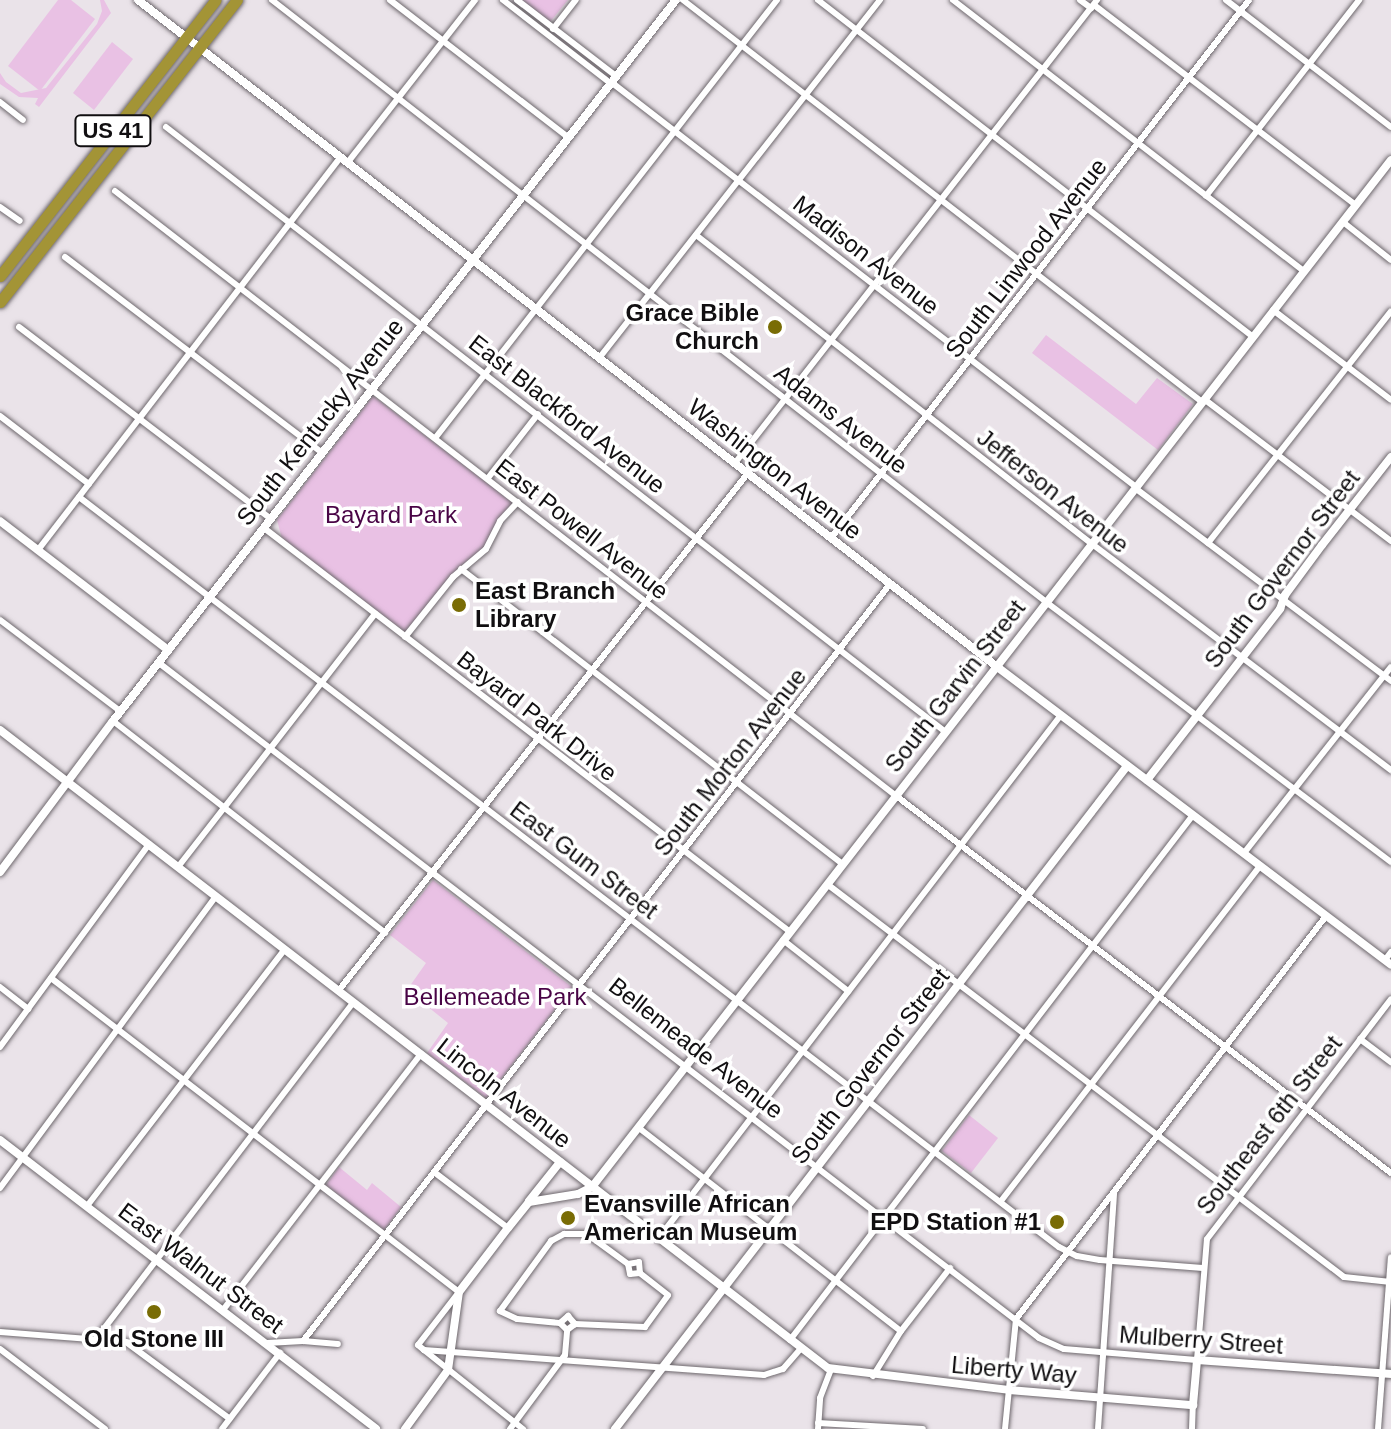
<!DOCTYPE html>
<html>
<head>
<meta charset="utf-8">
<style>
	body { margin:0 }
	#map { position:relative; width:1391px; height:1429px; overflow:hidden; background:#eae3e9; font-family:Arial,sans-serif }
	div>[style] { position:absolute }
	.green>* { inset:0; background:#e9c1e4 }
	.roads { filter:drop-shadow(0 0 2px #6e686d) drop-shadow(0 0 2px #6e686d) }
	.street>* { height:6px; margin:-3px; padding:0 3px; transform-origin:3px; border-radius:3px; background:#fff }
	.secondary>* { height:8px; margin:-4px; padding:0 4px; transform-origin:4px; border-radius:4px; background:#fff }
	.highway>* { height:11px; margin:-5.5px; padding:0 5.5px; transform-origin:5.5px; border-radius:5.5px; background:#a39436 }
	.dots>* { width:22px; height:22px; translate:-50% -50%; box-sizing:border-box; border:4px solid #fff; border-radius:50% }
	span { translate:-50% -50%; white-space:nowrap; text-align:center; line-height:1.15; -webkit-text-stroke:7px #fff; paint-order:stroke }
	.shield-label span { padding:2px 6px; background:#fff; border:2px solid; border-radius:6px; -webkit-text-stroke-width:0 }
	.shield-label { font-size:22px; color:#110f11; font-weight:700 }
	.street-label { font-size:24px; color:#110f11 }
	.poi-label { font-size:24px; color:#110f11; font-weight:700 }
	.right { translate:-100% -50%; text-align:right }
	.left { translate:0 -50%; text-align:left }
	.park-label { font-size:24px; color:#490446 }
</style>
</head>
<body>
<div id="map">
	<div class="green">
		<i style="clip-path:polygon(58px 0,71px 0,95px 19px,40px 91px,8px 66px)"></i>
		<i style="clip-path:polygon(100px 0,104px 0,111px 13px,39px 107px,35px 104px,38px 98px,19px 97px,0 84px,0 73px,6px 82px,21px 93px,46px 88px,97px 24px,102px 11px)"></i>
		<i style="clip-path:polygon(522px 0,568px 0,550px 22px)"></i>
		<i style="clip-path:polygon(112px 42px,133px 59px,94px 110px,73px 93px)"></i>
		<i style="clip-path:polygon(1046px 335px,1136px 404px,1157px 378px,1193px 404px,1158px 450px,1032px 353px)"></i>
		<i style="clip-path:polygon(373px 396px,513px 503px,483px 549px,458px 568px,405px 632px,282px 539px,277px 520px)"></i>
		<i style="clip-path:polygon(433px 880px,572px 987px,486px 1098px,427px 1053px,448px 1023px,407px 990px,426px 963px,390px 935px)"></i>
		<i style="clip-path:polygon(969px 1115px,998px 1138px,971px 1173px,942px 1151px)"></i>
		<i style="clip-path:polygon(339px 1167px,367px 1190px,372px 1183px,401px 1207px,384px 1230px,326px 1185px)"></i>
	</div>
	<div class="roads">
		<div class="street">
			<i style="left:272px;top:0;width:981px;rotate:37.87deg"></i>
			<i style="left:1046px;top:602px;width:432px;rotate:37deg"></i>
			<i style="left:390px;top:0;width:225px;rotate:37.6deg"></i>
			<i style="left:503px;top:0;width:135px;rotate:37.8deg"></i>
			<i style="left:517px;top:0;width:125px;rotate:37.5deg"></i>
			<i style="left:683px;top:0;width:656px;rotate:37.76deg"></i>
			<i style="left:818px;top:0;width:549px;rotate:37.75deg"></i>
			<i style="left:953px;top:0;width:443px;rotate:37.7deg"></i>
			<i style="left:1080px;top:0;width:14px;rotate:36deg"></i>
			<i style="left:1226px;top:0;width:208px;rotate:37.6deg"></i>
			<i style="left:1094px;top:5px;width:330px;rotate:37.4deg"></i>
			<i style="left:553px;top:29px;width:37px;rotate:-52deg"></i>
			<i style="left:611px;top:82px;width:663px;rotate:37.65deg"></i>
			<i style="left:0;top:102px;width:29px;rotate:38deg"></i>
			<i style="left:166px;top:127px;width:985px;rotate:37.82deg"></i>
			<i style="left:348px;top:162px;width:206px;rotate:-51.9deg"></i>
			<i style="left:115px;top:191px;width:987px;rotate:37.75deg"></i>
			<i style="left:895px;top:795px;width:624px;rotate:37.31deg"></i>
			<i style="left:1206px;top:196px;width:249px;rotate:-52deg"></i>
			<i style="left:0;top:207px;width:24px;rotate:35deg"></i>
			<i style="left:1343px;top:222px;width:61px;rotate:38.4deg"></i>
			<i style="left:696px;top:235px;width:502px;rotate:37.97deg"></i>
			<i style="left:1092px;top:544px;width:375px;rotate:37.1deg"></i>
			<i style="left:65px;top:257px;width:323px;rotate:37.3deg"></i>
			<i style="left:1273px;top:310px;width:148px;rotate:37.3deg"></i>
			<i style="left:19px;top:327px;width:317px;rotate:37.3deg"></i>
			<i style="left:600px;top:357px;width:454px;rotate:-51.9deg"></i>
			<i style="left:1204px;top:399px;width:235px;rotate:37.2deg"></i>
			<i style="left:0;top:416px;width:112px;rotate:37.4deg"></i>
			<i style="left:436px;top:437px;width:554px;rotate:-52.03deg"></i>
			<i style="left:735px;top:463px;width:588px;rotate:-51.98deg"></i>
			<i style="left:488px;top:478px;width:81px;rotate:-52deg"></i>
			<i style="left:1135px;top:488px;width:321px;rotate:37deg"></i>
			<i style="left:79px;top:497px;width:1234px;rotate:37.43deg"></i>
			<i style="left:1059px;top:1247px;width:20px;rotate:27deg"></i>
			<i style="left:1077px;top:1256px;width:23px;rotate:10deg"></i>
			<i style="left:1100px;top:1260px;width:103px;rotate:4.4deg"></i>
			<i style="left:264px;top:528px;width:662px;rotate:37.51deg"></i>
			<i style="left:831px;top:538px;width:681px;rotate:-52.15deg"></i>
			<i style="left:1208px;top:543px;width:295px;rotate:-51.7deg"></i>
			<i style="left:38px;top:550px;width:496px;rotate:-52.4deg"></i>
			<i style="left:461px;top:569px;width:482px;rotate:37.7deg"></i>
			<i style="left:0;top:620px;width:152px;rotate:37.2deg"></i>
			<i style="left:405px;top:637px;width:77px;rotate:-51.3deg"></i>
			<i style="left:453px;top:577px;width:43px;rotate:-40.3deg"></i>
			<i style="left:486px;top:549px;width:31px;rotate:-63deg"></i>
			<i style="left:500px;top:521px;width:26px;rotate:-47deg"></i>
			<i style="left:159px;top:663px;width:1109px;rotate:37.49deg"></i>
			<i style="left:1039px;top:1338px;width:27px;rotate:24deg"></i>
			<i style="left:1064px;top:1349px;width:133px;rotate:4.7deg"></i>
			<i style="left:1197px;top:1360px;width:121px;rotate:-85.3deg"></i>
			<i style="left:1207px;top:1239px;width:302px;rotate:-52.5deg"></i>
			<i style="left:113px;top:721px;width:345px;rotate:37.9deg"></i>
			<i style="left:1244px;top:853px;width:237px;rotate:-51.7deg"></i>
			<i style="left:178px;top:867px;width:321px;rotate:-52.1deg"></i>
			<i style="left:827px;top:884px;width:649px;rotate:37.24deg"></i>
			<i style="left:1344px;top:1277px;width:47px;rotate:6.1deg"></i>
			<i style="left:783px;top:940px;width:83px;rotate:38.1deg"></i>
			<i style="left:1385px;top:960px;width:10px;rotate:-53deg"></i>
			<i style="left:51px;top:978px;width:515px;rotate:37.58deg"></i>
			<i style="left:459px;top:1292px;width:67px;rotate:127.7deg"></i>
			<i style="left:418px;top:1345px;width:8px;rotate:40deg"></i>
			<i style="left:0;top:987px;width:36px;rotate:38deg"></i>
			<i style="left:339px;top:990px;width:659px;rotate:-51.65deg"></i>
			<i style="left:1360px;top:1039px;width:39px;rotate:37deg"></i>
			<i style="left:0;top:1047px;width:252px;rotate:-53.7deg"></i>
			<i style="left:639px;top:1128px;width:331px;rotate:37.8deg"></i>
			<i style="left:434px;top:1172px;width:93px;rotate:37.1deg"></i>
			<i style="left:0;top:1188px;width:363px;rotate:-53.5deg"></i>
			<i style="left:1001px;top:1201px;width:423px;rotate:-52.3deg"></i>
			<i style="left:87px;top:1206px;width:324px;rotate:-52.4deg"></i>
			<i style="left:658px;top:1239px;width:661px;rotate:-52.44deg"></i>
			<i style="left:223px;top:1310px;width:324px;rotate:-52.3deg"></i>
			<i style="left:560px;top:1323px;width:43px;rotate:-174.7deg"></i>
			<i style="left:517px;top:1319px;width:19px;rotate:-155deg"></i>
			<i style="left:500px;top:1311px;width:87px;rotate:-53.9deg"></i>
			<i style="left:551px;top:1241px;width:15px;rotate:-28deg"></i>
			<i style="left:564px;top:1234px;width:23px"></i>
			<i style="left:587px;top:1234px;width:51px;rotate:36.2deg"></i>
			<i style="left:575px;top:1324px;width:10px;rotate:143deg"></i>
			<i style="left:567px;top:1330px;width:10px;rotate:-135deg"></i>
			<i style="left:560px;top:1323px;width:11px;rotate:-41deg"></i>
			<i style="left:568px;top:1316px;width:11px;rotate:49deg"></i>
			<i style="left:575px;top:1324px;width:70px;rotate:2.5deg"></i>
			<i style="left:645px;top:1327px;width:39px;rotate:-54deg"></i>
			<i style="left:668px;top:1295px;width:36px;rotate:-142deg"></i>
			<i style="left:640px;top:1273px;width:10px;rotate:174deg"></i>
			<i style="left:630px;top:1274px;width:10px;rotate:-101deg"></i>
			<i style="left:628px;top:1264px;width:11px;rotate:-10deg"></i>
			<i style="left:639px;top:1262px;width:11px;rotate:85deg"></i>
			<i style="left:0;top:1332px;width:126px;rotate:4.5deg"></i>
			<i style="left:126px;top:1342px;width:129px;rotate:36.5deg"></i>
			<i style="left:96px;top:1339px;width:424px;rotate:-52.6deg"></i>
			<i style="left:790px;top:1340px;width:662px;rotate:-52.49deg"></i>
			<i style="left:303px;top:1341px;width:958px;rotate:-52.21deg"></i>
			<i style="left:267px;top:1343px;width:36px;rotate:-3deg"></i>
			<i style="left:303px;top:1341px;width:35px;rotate:5deg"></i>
			<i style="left:0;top:1349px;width:132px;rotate:37.3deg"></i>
			<i style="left:424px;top:1350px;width:341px;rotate:4.2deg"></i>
			<i style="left:764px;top:1375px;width:20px;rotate:-18deg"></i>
			<i style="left:783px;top:1369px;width:28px;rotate:-49deg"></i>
			<i style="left:424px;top:1350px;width:127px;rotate:38.6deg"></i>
			<i style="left:873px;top:1376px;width:53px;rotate:-58.1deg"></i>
			<i style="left:901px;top:1331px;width:80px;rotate:-52.1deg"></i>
			<i style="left:818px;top:1423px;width:105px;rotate:3.3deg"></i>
			<i style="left:222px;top:1429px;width:96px;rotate:-52.7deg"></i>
			<i style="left:510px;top:1429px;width:92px;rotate:-53.4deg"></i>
			<i style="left:565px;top:1355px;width:25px;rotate:-85deg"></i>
			<i style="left:818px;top:1429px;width:31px;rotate:-86deg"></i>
			<i style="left:820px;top:1398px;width:30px;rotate:-69deg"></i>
			<i style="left:1005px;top:1429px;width:111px;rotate:-84.3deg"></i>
			<i style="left:1016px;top:1319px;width:508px;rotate:-52.43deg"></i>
			<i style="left:1098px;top:1429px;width:237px;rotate:-86.1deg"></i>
			<i style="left:1192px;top:1429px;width:24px;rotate:-88deg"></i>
			<i style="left:1378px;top:1429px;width:172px;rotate:-85.7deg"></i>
		</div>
		<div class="secondary">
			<i style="left:138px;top:0;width:1086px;rotate:37.82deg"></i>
			<i style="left:996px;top:666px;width:495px;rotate:37.1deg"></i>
			<i style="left:0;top:521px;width:212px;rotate:37.5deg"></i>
			<i style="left:0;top:730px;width:1045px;rotate:37.62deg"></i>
			<i style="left:828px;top:1368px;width:182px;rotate:6.9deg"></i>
			<i style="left:1009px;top:1390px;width:185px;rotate:4.7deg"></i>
			<i style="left:1193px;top:1405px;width:45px;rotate:-84.9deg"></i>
			<i style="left:1197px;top:1360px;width:195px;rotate:4.1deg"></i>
			<i style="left:1147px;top:780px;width:217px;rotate:-52.1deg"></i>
			<i style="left:1280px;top:609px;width:15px;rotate:-70deg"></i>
			<i style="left:1285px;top:595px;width:62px;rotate:-53.5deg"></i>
			<i style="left:1322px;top:545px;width:112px;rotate:-51.9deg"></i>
			<i style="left:0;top:872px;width:189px;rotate:-53.2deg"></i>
			<i style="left:113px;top:721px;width:915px;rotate:-52.02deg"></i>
			<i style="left:0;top:1140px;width:474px;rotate:37.5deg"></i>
			<i style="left:529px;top:1201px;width:50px;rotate:-51.5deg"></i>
			<i style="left:405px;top:1429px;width:73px;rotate:-53.9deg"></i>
			<i style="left:448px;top:1370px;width:79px;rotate:-82deg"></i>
			<i style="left:459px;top:1292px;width:81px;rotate:-52.6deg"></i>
			<i style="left:508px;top:1228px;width:33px;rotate:-51deg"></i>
			<i style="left:529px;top:1202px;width:50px;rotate:-9.3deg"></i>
			<i style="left:578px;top:1194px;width:16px;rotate:-27deg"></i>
			<i style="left:592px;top:1187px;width:1301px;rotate:-52.12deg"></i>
			<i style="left:615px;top:1429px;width:838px;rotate:-52.32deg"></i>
		</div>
		<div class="highway">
			<i style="left:0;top:276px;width:350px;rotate:-52deg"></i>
			<i style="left:0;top:302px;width:384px;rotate:-51.9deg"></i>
		</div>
	</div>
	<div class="dots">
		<i style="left:775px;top:327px;background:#796c05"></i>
		<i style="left:459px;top:605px;background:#796c05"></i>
		<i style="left:568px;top:1218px;background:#796c05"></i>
		<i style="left:1057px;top:1222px;background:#796c05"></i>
		<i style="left:154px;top:1312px;background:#796c05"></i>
	</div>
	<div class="shield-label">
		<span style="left:113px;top:131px">US 41</span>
	</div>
	<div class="street-label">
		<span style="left:866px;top:255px;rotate:38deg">Madison Avenue</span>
		<span style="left:1026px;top:258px;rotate:-52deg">South Linwood Avenue</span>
		<span style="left:567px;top:414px;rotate:38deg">East Blackford Avenue</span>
		<span style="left:841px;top:419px;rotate:38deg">Adams Avenue</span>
		<span style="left:320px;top:422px;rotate:-52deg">South Kentucky Avenue</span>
		<span style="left:775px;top:469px;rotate:38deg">Washington Avenue</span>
		<span style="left:1053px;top:491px;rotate:38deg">Jefferson Avenue</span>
		<span style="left:582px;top:529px;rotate:38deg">East Powell Avenue</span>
		<span style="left:1282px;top:569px;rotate:-53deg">South Governor Street</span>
		<span style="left:955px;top:686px;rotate:-52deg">South Garvin Street</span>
		<span style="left:537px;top:716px;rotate:38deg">Bayard Park Drive</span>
		<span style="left:730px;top:762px;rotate:-52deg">South Morton Avenue</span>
		<span style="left:584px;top:860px;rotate:37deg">East Gum Street</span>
		<span style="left:696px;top:1048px;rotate:38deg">Bellemeade Avenue</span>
		<span style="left:870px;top:1066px;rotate:-52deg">South Governor Street</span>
		<span style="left:504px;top:1093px;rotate:38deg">Lincoln Avenue</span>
		<span style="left:1269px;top:1125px;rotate:-52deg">Southeast 6th Street</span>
		<span style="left:201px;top:1268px;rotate:37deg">East Walnut Street</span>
		<span style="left:1201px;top:1340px;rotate:4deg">Mulberry Street</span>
		<span style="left:1014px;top:1370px;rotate:5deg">Liberty Way</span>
	</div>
	<div class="poi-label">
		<span class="right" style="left:759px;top:327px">Grace Bible<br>Church</span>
		<span class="left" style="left:475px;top:605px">East Branch<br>Library</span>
		<span class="left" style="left:584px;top:1218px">Evansville African<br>American Museum</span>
		<span class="right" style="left:1041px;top:1222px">EPD Station #1</span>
		<span style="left:154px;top:1339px">Old Stone III</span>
	</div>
	<div class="park-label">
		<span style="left:391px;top:515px">Bayard Park</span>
		<span style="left:495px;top:997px">Bellemeade Park</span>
	</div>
</div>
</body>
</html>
